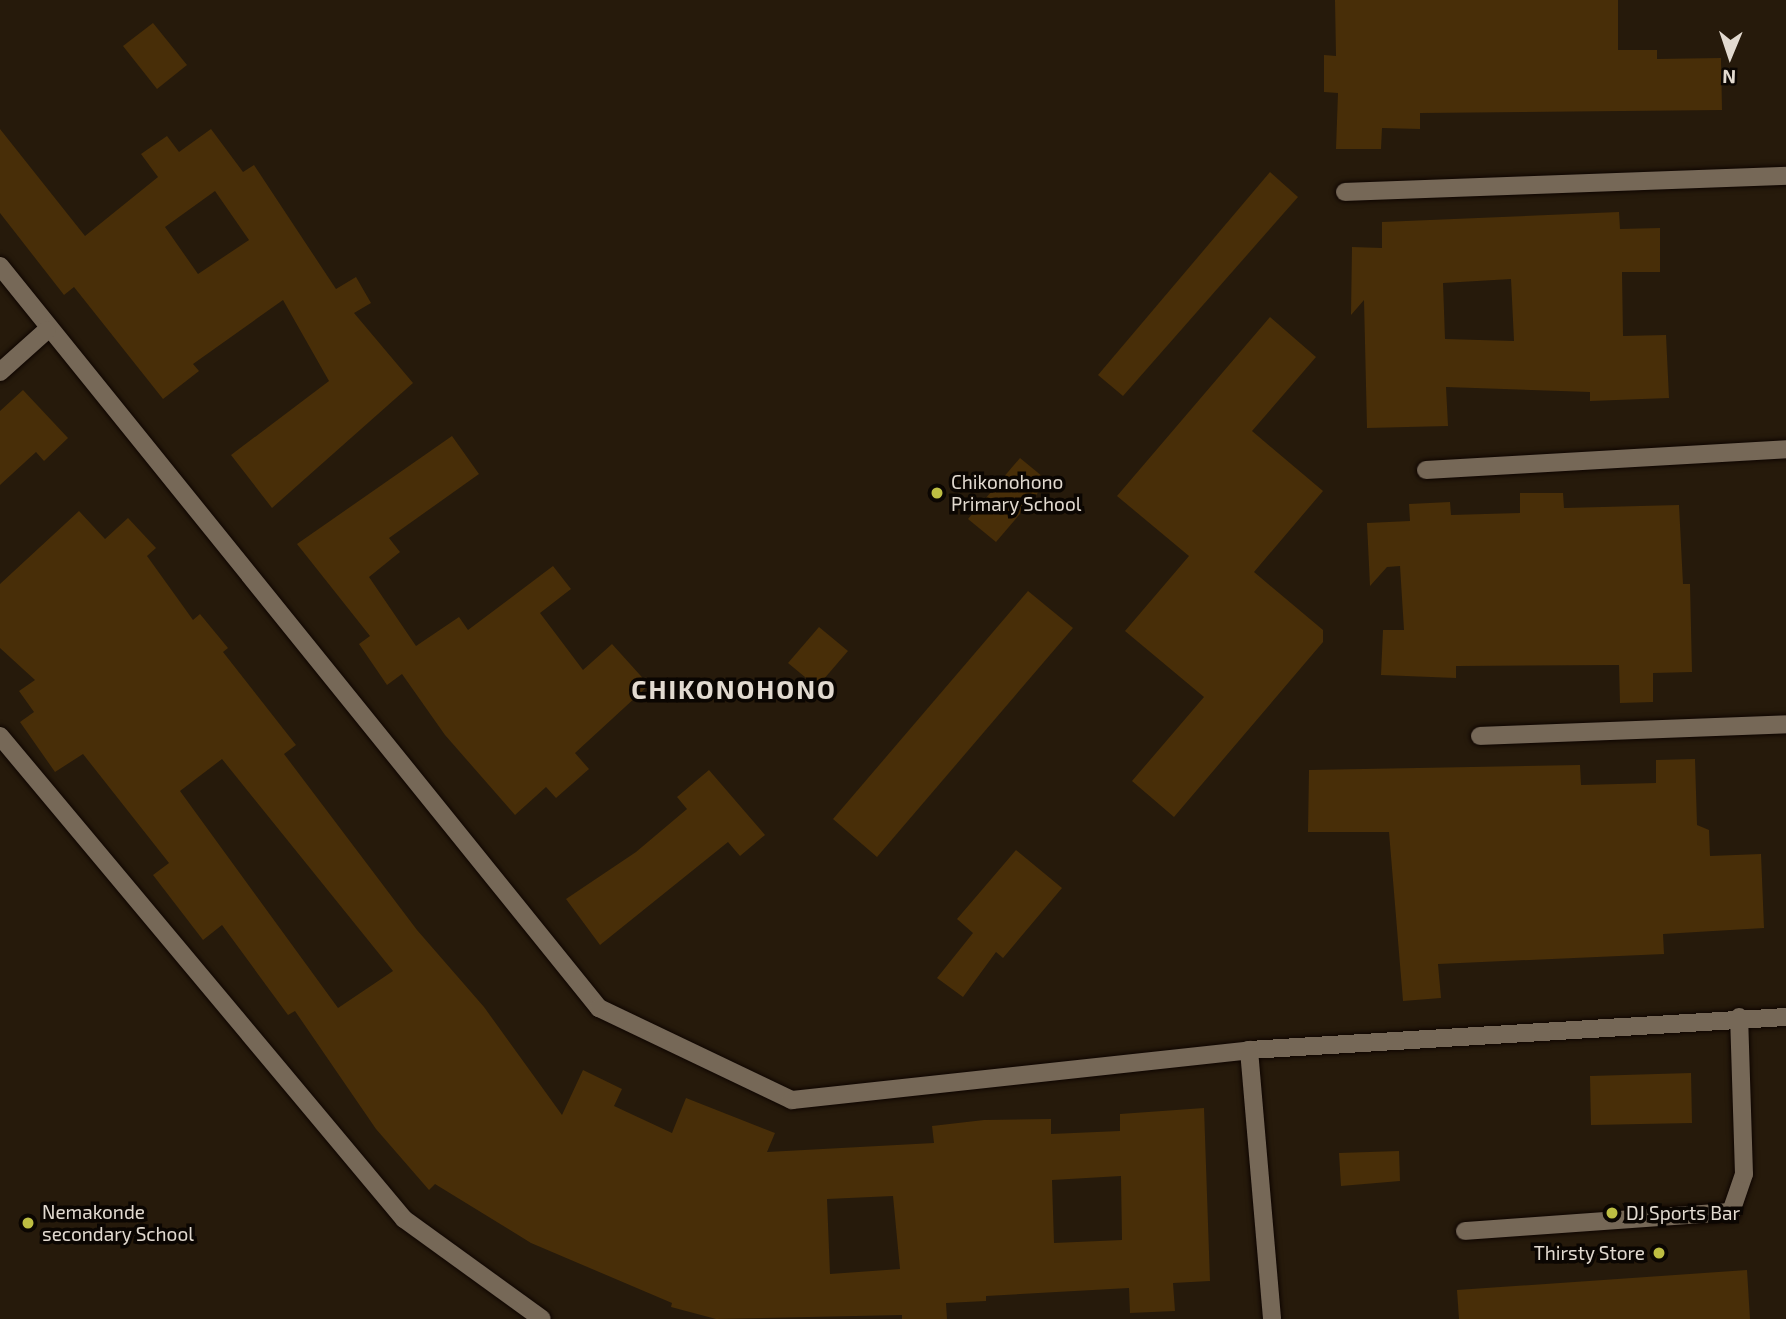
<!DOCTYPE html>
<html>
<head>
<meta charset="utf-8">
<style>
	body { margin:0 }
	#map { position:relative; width:1786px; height:1319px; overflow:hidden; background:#261a0b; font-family:"Exo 2",sans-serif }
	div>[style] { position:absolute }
	.building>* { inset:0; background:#482e08 }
	.roads { filter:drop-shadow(0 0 2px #0e0500) drop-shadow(0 0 2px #0e0500) }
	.lane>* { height:18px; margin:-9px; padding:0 9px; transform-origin:9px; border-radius:9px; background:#766857 }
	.street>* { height:18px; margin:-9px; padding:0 9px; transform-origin:9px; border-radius:9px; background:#766857 }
	.dots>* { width:19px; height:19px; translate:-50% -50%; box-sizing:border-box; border:4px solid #0b0602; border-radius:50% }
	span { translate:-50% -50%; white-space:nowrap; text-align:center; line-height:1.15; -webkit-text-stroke:7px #0b0602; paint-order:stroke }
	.poi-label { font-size:19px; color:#e2dad0 }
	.left { translate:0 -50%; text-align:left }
	.right { translate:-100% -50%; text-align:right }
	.district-label { font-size:26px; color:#e2dad0; font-weight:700; letter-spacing:2px }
	.north { position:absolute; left:1695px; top:21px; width:70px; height:70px; -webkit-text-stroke:5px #0b0602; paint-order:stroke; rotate:182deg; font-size:19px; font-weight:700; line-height:28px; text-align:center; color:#e2dad0 }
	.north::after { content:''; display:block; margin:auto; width:24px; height:32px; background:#e2dad0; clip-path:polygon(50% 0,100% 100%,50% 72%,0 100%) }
</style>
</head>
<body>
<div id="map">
	<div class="building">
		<i style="clip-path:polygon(1335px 0,1618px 0,1618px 50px,1657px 50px,1657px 59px,1721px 58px,1722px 110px,1420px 113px,1420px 129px,1382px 128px,1381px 149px,1336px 149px,1338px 93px,1324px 92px,1324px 55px,1336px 56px)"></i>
		<i style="clip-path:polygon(153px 23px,187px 65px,157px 89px,123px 46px)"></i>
		<i style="clip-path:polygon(evenodd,0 129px,85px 236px,158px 177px,141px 154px,167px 136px,179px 152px,211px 129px,243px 172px,254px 165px,336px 289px,356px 277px,371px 303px,354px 313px,413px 383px,272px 508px,231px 455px,329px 381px,283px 300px,193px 364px,199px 371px,163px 399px,74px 287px,64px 295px,0 213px,0 129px,215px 191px,249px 240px,198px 274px,165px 227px,215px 191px)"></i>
		<i style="clip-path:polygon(1270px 172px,1298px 197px,1123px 396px,1098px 375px)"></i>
		<i style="clip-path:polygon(evenodd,1619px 212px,1620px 229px,1660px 228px,1660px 272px,1622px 272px,1623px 336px,1666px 335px,1669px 398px,1590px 401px,1590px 392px,1446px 387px,1448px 426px,1367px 428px,1364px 300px,1351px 315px,1352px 247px,1382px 248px,1382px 222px,1619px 212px,1511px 279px,1514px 341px,1445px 339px,1443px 283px,1511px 279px)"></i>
		<i style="clip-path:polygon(1270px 317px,1316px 357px,1252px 431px,1323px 491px,1254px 572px,1323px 630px,1323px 642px,1174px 817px,1132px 781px,1204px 697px,1125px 631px,1189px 556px,1117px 496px)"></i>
		<i style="clip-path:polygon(23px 390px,68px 438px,44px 461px,36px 452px,0 485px,0 411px)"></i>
		<i style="clip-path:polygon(452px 436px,479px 474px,389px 538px,400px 552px,369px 577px,416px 646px,459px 617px,468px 630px,553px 566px,571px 589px,540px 613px,583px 670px,612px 644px,649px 685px,575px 753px,589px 769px,556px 798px,546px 787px,515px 815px,445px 735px,402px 674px,387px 685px,359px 644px,370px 636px,297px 544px)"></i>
		<i style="clip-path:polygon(1020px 458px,1048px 481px,996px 542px,968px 519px)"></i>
		<i style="clip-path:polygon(1520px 493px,1563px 493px,1564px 508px,1679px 505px,1683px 584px,1690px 584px,1692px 672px,1653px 673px,1653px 702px,1620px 703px,1619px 665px,1456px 666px,1456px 678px,1381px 675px,1383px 630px,1404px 630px,1400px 566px,1387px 567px,1370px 586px,1367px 523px,1410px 521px,1409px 504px,1450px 502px,1451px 515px,1520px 513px)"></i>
		<i style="clip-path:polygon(evenodd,79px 511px,105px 539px,128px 518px,156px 548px,147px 556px,193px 620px,200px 614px,228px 648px,223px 652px,296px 745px,284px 754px,417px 930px,484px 1007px,562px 1115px,583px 1070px,622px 1089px,614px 1106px,672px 1133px,686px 1098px,775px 1133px,767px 1152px,934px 1143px,932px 1126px,984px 1120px,1051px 1119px,1051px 1134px,1120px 1131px,1120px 1114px,1204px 1108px,1210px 1281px,1173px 1283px,1175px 1311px,1130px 1313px,1129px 1288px,986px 1296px,986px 1301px,946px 1303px,947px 1319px,902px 1319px,902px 1315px,716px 1319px,671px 1307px,672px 1303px,531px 1243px,435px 1184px,429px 1190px,376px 1129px,295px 1011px,288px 1015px,222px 925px,203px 940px,153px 875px,169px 863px,83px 754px,55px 772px,20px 722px,34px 712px,19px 691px,35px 680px,0 648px,0 584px,79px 511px,222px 759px,393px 971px,338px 1008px,180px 791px,222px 759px,79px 511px,1121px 1176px,1122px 1240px,1054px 1243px,1052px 1180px,1121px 1176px,79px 511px,893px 1196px,900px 1269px,830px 1274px,827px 1199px,893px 1196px)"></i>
		<i style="clip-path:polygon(1028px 591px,1073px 628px,877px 857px,833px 819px)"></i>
		<i style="clip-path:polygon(819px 627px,848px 651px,817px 687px,788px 663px)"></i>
		<i style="clip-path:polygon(1695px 759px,1697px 825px,1709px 830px,1710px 856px,1761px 854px,1764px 928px,1663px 934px,1664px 954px,1438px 964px,1441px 998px,1403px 1001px,1389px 832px,1308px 832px,1309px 770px,1580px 765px,1581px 785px,1656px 783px,1656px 760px)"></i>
		<i style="clip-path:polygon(709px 770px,765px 835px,740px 856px,728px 842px,600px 945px,566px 899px,636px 852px,687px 809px,677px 797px)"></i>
		<i style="clip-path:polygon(1016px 850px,1062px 888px,1003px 958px,996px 952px,963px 997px,937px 978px,973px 933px,957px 919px)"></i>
		<i style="clip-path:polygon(1691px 1073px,1692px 1123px,1591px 1125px,1590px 1076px)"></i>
		<i style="clip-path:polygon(1399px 1151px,1400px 1181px,1341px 1186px,1339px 1153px)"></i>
		<i style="clip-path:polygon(1747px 1270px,1750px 1319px,1459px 1319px,1457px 1290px)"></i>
	</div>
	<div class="roads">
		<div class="lane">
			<i style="left:1465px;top:1231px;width:267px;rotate:-4.1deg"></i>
			<i style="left:1731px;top:1212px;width:40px;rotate:-71.1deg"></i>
			<i style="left:1744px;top:1174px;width:157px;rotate:-91.8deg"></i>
		</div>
		<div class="street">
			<i style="left:1345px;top:192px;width:441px;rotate:-2.1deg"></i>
			<i style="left:0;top:266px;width:954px;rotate:51.09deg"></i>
			<i style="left:599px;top:1008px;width:214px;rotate:25.5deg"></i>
			<i style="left:792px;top:1100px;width:460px;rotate:-6.2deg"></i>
			<i style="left:1249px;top:1050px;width:538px;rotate:-3.52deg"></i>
			<i style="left:0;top:372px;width:63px;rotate:-41.8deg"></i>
			<i style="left:1426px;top:470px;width:361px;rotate:-3.3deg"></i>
			<i style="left:0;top:736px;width:630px;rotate:50.09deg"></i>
			<i style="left:404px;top:1219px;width:170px;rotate:35.9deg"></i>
			<i style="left:1480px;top:736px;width:306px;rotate:-2.2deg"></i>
			<i style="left:1249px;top:1050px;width:270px;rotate:85.1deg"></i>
		</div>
	</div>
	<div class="dots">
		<i style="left:937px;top:493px;background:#bebe42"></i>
		<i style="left:1612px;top:1213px;background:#bebe42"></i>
		<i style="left:28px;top:1223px;background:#bebe42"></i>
		<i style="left:1659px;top:1253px;background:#bebe42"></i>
	</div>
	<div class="poi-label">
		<span class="left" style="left:951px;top:493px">Chikonohono<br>Primary School</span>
		<span class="left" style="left:42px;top:1223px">Nemakonde<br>secondary School</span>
		<span class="left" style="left:1626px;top:1213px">DJ Sports Bar</span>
		<span class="right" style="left:1645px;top:1253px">Thirsty Store</span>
	</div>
	<div class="district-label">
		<span style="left:734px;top:689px">CHIKONOHONO</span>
	</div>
	<div class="north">N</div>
</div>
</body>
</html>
